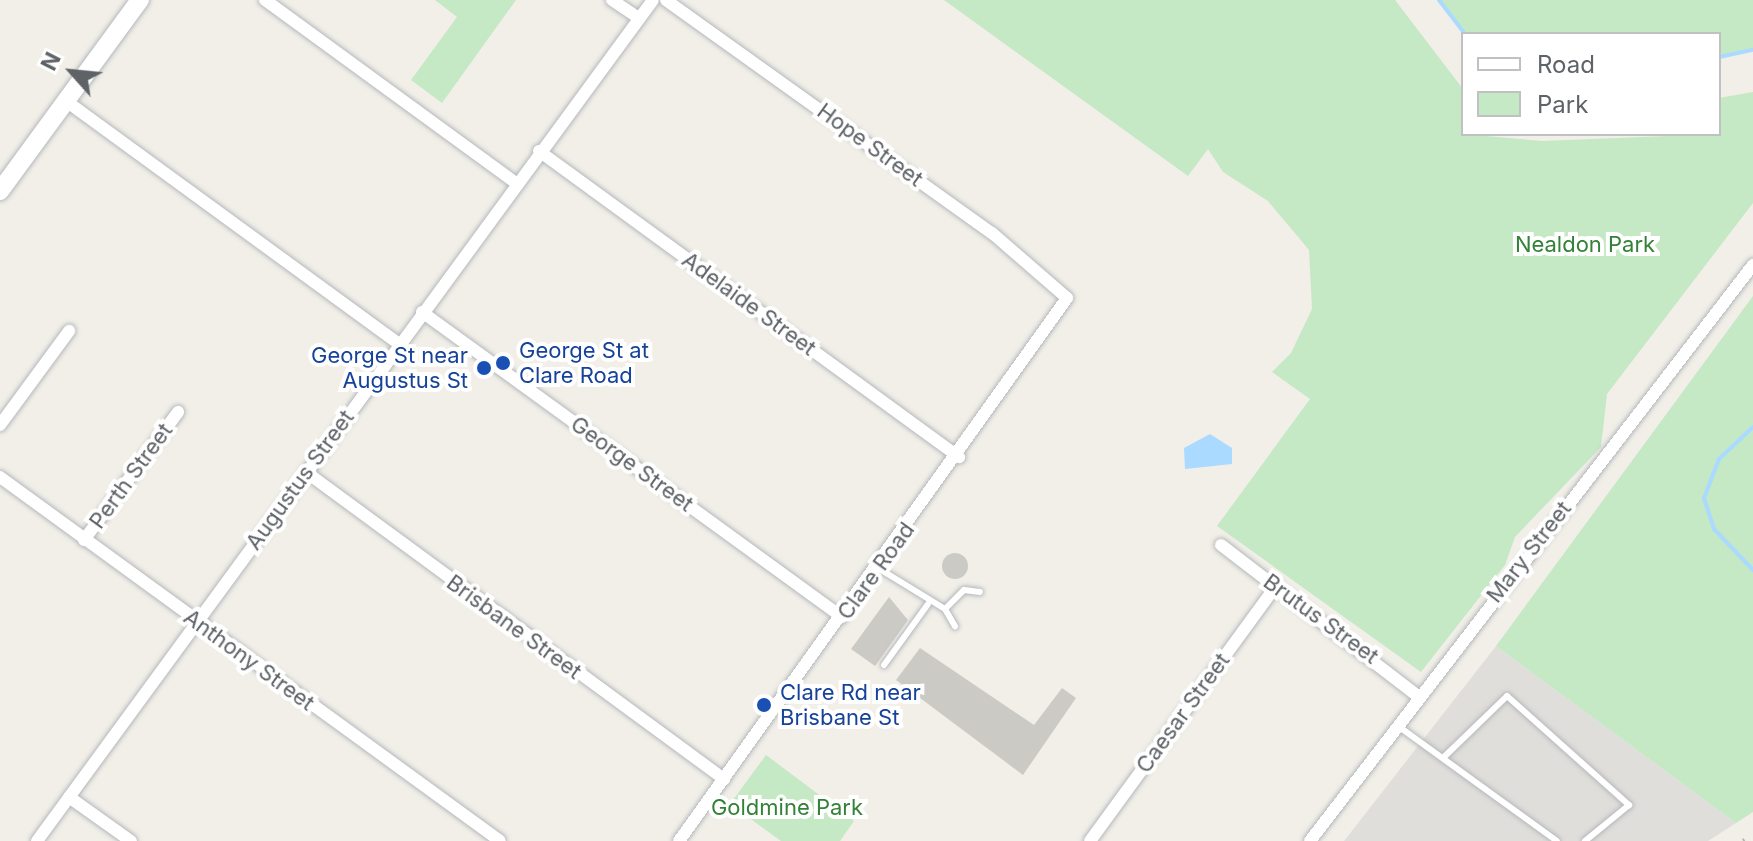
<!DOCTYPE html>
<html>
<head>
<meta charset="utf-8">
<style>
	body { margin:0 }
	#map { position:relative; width:1753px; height:841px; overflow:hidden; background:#f1efe8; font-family:Inter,sans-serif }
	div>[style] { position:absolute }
	.industrial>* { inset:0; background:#e0deda }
	.green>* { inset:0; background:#c5e8c5 }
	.water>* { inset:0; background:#aadaff }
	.stream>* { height:4px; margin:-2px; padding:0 2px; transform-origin:2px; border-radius:2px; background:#aadaff }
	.building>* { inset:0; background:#cccac5 }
	.round { border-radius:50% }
	.roads { filter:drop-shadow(0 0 2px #b5b8bc) drop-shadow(0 0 2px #b5b8bc) }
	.lane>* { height:6px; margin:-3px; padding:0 3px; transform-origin:3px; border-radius:3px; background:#fff }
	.street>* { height:12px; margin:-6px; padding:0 6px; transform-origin:6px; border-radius:6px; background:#fff }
	.secondary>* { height:18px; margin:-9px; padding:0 9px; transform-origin:9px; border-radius:9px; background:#fff }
	.rail>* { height:4px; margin-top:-2px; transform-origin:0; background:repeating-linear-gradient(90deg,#b6b7b8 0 2px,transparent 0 12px) }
	.dots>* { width:22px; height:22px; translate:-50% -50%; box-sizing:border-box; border:4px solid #fff; border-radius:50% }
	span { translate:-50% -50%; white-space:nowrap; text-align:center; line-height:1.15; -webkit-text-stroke:8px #fff; paint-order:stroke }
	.street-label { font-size:22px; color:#5f6368 }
	.park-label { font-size:22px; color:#348238 }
	.transit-label { font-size:22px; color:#164399 }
	.left { translate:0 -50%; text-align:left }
	.right { translate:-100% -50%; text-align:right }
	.legend { position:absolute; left:1461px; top:32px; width:260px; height:104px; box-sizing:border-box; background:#fff; border:2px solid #bfc1c3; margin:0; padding:10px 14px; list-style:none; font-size:24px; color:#5f6368 }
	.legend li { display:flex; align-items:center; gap:16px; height:40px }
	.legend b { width:40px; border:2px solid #bfc1c3 }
	.north { position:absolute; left:32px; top:32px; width:80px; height:80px; -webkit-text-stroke:6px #fff; paint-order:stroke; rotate:297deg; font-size:22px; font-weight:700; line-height:32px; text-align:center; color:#5f6368 }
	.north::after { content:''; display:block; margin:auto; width:28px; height:36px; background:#5f6368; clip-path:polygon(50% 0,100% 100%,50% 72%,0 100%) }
</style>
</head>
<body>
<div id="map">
	<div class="industrial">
		<i style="clip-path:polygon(1496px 646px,1736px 823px,1708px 841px,1344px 841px)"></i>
	</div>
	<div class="green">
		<i style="clip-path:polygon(435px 0,516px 0,442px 103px,411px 80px,457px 17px)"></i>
		<i style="clip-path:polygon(944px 0,1395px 0,1463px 89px,1463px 134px,1542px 141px,1719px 134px,1719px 98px,1753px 92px,1753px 203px,1607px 394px,1601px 447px,1515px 537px,1505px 565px,1421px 672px,1217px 526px,1310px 399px,1272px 372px,1291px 353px,1312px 309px,1309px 250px,1268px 201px,1223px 172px,1208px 149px,1188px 176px)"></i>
		<i style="clip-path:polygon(1439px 0,1753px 0,1753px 50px,1719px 57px,1719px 34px,1465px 34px)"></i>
		<i style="clip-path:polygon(1753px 296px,1753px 812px,1736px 823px,1496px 646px)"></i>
		<i style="clip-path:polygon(766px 755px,854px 821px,840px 841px,781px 841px,730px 804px)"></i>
	</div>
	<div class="water">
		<i style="clip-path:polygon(1210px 434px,1232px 448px,1232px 464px,1185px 469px,1184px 448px)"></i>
	</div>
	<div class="stream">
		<i style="left:1439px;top:0;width:43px;rotate:52.6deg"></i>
		<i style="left:1719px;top:57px;width:35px;rotate:-12deg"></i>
		<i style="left:1753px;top:427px;width:47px;rotate:136.7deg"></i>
		<i style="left:1719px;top:459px;width:42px;rotate:111deg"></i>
		<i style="left:1704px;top:498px;width:33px;rotate:72deg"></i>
		<i style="left:1714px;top:529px;width:57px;rotate:46.4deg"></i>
	</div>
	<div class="building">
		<i class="round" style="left:942px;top:553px;width:26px;height:26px"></i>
		<i style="clip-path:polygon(889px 597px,908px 620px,875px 666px,851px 649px)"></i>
		<i style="clip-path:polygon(920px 648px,1034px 725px,1062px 688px,1076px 698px,1023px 775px,896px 680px)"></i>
	</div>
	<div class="roads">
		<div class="lane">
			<i style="left:878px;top:568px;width:79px;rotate:31.5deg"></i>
			<i style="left:945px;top:609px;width:27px;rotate:-45deg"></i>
			<i style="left:964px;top:590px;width:16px;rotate:7deg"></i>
			<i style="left:945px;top:609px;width:20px;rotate:60deg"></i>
			<i style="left:884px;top:665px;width:75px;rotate:-54.2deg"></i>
			<i style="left:1398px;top:726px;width:196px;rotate:35.9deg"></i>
			<i style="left:1443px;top:758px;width:89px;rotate:-44.1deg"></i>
			<i style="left:1507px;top:696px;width:164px;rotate:41.8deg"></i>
			<i style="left:1629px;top:805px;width:57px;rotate:140.7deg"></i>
		</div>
		<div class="street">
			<i style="left:265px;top:0;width:311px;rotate:36.1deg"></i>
			<i style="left:612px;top:0;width:30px;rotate:34deg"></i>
			<i style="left:666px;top:0;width:401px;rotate:35.6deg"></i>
			<i style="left:992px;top:233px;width:99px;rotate:40.9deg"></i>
			<i style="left:1067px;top:298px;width:667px;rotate:125.55deg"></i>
			<i style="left:66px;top:101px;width:412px;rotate:36.1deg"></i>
			<i style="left:539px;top:151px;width:520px;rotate:36.08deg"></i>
			<i style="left:422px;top:312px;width:519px;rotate:35.99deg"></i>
			<i style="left:0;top:425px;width:117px;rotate:-53.7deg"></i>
			<i style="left:306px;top:472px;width:519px;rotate:36.3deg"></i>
			<i style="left:0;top:477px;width:618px;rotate:36.05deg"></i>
			<i style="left:84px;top:540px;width:159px;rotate:-53.7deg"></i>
			<i style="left:1221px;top:545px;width:248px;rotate:37.5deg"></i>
			<i style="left:69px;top:797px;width:76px;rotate:35.4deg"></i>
			<i style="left:37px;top:841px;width:1042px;rotate:-53.78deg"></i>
			<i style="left:1090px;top:841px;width:316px;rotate:-53.9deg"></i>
			<i style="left:1310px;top:841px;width:727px;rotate:-52.44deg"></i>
		</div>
		<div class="secondary">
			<i style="left:0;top:191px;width:237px;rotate:-53.8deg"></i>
		</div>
	</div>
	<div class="rail">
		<i style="left:1743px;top:841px;width:12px;rotate:-31deg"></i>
	</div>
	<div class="dots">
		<i style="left:503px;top:363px;background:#1a4fb4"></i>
		<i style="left:484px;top:368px;background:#1a4fb4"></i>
		<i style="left:764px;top:705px;background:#1a4fb4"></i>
	</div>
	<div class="street-label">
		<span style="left:870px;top:145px;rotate:36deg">Hope Street</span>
		<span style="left:749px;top:304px;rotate:36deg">Adelaide Street</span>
		<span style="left:632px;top:464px;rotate:36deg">George Street</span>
		<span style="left:131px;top:476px;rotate:-54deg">Perth Street</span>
		<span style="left:300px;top:480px;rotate:-54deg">Augustus Street</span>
		<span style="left:1529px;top:552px;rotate:-52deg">Mary Street</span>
		<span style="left:876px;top:571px;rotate:-54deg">Clare Road</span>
		<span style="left:1321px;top:619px;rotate:36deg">Brutus Street</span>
		<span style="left:514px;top:627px;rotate:36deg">Brisbane Street</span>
		<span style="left:249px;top:660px;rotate:36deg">Anthony Street</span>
		<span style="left:1183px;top:713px;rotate:-54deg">Caesar Street</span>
	</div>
	<div class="park-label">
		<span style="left:1585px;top:245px">Nealdon Park</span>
		<span style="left:787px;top:808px">Goldmine Park</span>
	</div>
	<div class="transit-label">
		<span class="left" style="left:519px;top:363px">George St at<br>Clare Road</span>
		<span class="right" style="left:468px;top:368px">George St near<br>Augustus St</span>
		<span class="left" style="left:780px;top:705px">Clare Rd near<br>Brisbane St</span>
	</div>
	<ul class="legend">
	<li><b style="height:10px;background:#fff"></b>Road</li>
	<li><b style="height:22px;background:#c5e8c5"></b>Park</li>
	</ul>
	<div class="north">N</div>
</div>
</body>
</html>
